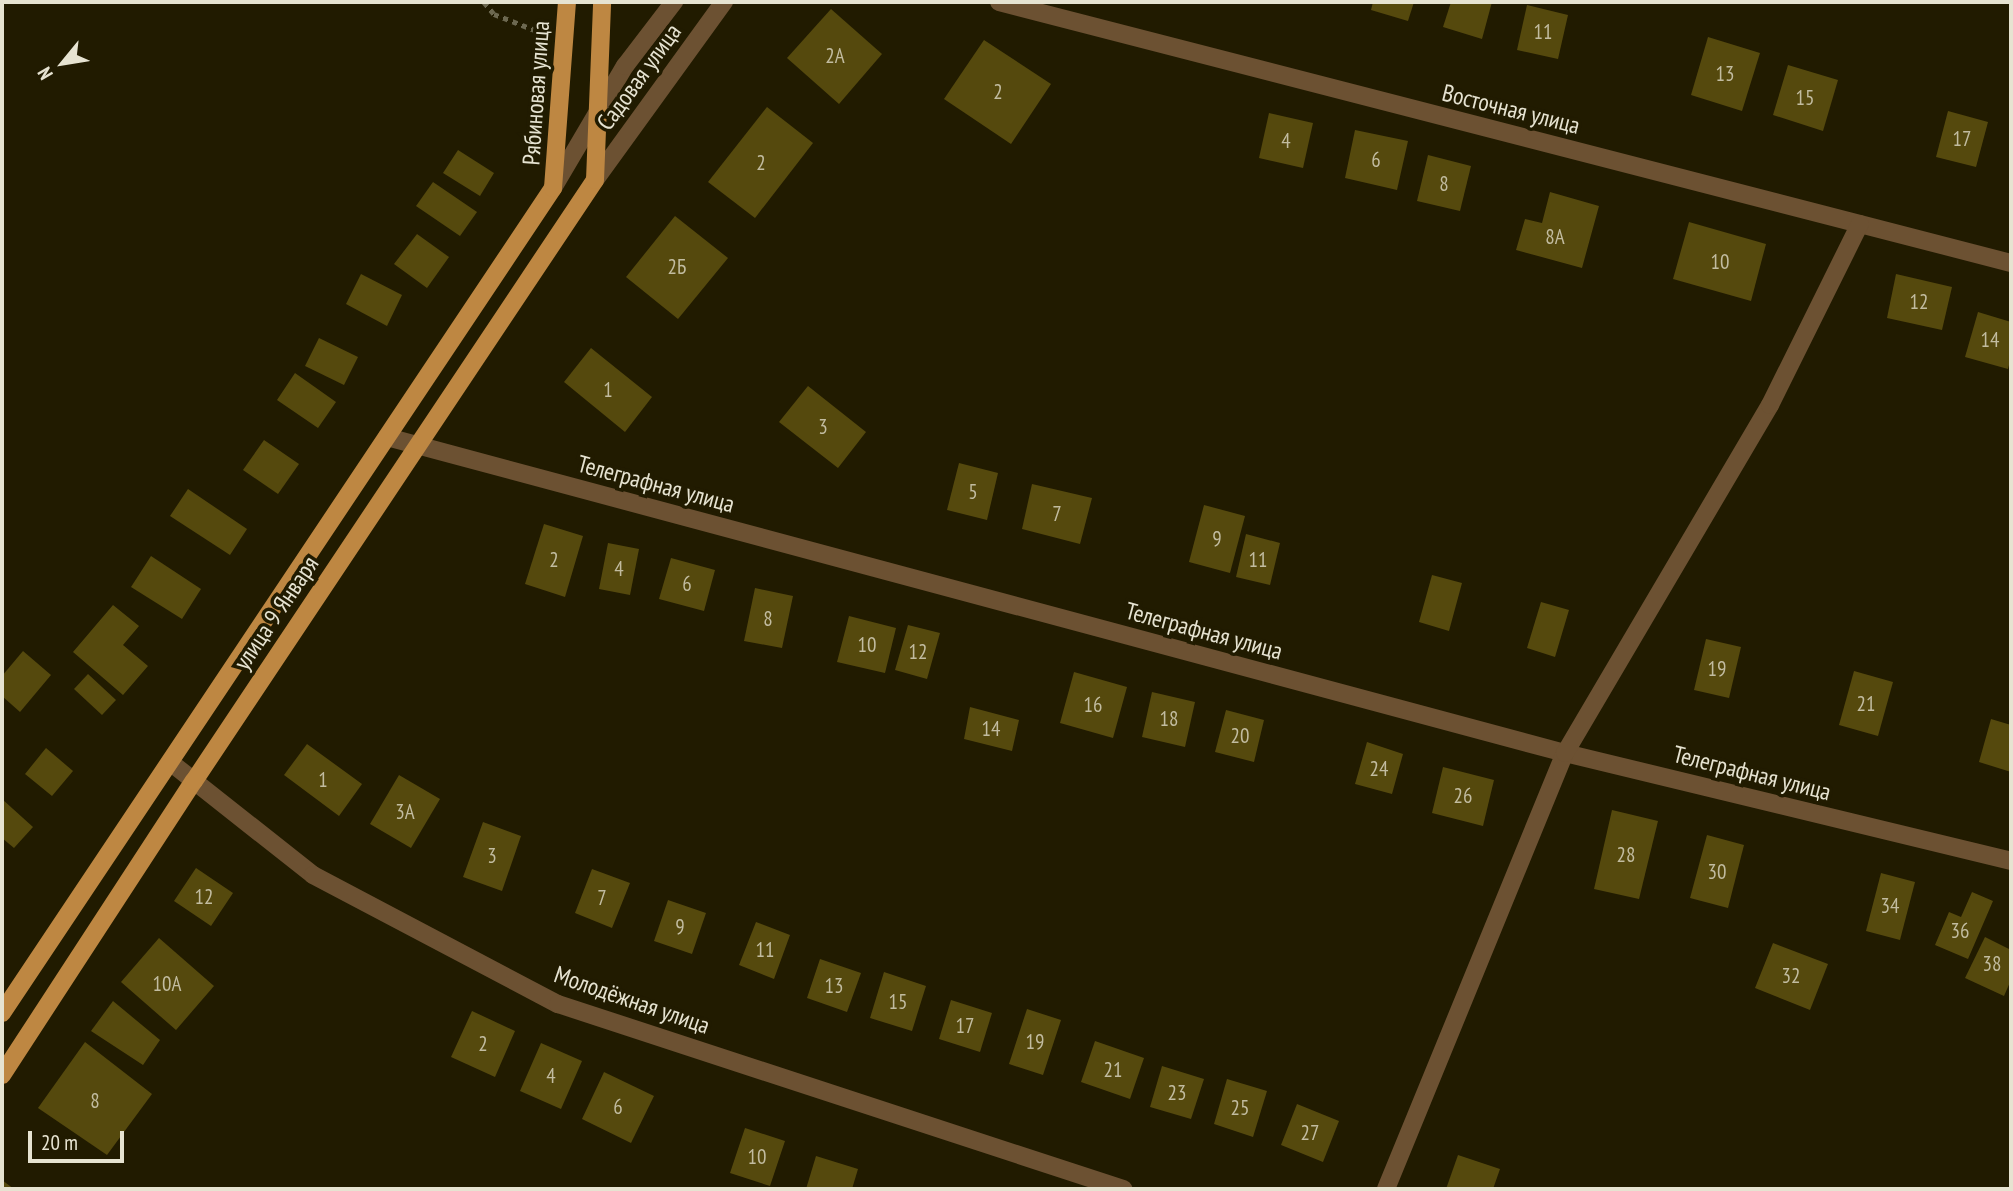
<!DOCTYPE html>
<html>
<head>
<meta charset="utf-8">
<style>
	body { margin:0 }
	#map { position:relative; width:2013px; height:1191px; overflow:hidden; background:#211b00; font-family:"PT Sans Narrow",sans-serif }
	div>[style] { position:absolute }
	.building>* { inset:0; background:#55490d }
	.path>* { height:4.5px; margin-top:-2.25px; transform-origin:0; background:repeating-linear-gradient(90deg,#6c6850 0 5px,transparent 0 10px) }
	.minor>* { height:18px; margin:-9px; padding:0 9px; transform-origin:9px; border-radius:9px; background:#6c5132 }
	.major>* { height:18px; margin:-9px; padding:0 9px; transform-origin:9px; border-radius:9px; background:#be8742 }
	span { translate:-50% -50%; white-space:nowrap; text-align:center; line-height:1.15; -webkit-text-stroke:7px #211b00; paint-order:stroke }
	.number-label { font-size:21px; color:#c2bca0 }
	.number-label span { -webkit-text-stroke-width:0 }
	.street-label { font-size:24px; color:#e6e3d1 }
	.frame { position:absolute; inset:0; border:4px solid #e6e3d1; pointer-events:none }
	.north { position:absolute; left:28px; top:28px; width:70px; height:70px; -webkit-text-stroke:5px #211b00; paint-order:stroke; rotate:240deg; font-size:19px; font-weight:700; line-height:28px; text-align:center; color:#e6e3d1 }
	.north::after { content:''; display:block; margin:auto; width:24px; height:32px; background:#e6e3d1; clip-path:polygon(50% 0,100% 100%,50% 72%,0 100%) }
	.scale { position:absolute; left:28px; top:1131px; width:96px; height:32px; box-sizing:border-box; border:4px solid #e6e3d1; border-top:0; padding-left:9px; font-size:21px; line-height:24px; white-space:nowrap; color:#e6e3d1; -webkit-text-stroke:5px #211b00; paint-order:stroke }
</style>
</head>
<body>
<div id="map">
	<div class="building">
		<i style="clip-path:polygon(1373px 2px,1414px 2px,1408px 21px,1371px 10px)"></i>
		<i style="clip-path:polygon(1451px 2px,1492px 2px,1482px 39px,1443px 27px)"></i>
		<i style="clip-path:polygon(1527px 5px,1568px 15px,1558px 59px,1517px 50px)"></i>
		<i style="clip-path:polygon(831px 9px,882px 54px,839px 104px,787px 58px)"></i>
		<i style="clip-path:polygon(1708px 37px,1760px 53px,1742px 111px,1691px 95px)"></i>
		<i style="clip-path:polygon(984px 40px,1051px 84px,1011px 144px,944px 99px)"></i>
		<i style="clip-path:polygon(1788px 65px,1838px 80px,1823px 131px,1773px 115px)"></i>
		<i style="clip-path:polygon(767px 107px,813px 143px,755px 218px,708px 182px)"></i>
		<i style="clip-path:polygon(1948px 111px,1988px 122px,1976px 167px,1936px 157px)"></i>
		<i style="clip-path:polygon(1269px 113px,1313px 123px,1303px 168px,1259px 158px)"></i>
		<i style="clip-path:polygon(1355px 130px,1408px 141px,1397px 190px,1345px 178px)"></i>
		<i style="clip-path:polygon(458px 150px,494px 173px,480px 196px,443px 173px)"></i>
		<i style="clip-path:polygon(1428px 155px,1471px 166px,1460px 211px,1417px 201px)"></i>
		<i style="clip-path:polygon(433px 182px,477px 212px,460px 236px,416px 206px)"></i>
		<i style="clip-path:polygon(1550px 192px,1599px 206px,1582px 268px,1516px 250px,1525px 219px,1542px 223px)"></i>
		<i style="clip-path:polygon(675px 216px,728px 258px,678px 319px,626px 277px)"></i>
		<i style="clip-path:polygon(1689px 222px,1766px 244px,1751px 301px,1673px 279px)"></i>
		<i style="clip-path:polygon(417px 234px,449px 257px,427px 288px,394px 264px)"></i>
		<i style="clip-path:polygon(361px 274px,402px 295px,387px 326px,346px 304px)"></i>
		<i style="clip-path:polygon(1896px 274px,1952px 287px,1942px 330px,1887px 318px)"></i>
		<i style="clip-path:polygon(1978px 312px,2011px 322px,2011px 357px,2008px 369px,1965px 357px)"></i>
		<i style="clip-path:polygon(319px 338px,358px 357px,344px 385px,305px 366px)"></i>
		<i style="clip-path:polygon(591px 348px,652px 397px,625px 432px,564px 382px)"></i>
		<i style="clip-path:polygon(295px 373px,336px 402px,318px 428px,277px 400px)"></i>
		<i style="clip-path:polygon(808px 386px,866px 432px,838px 468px,779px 422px)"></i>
		<i style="clip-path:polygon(264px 440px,299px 464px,278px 494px,243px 470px)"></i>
		<i style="clip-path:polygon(959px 463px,998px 473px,987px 520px,947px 510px)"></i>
		<i style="clip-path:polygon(1032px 484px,1092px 498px,1080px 544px,1022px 529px)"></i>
		<i style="clip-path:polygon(188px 489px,247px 529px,230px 555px,170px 516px)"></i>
		<i style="clip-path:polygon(1204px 505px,1245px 516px,1230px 573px,1189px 562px)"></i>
		<i style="clip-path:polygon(544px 524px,583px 536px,565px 597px,525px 584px)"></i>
		<i style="clip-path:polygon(1246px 534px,1280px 543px,1270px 585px,1236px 577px)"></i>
		<i style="clip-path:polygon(608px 543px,639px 549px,630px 595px,599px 589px)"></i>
		<i style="clip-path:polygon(151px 556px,201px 589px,182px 619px,131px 587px)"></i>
		<i style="clip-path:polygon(671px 558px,715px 570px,704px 611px,659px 599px)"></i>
		<i style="clip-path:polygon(1432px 575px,1462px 583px,1449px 631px,1419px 622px)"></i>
		<i style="clip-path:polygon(755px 588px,793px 596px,782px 648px,744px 641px)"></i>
		<i style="clip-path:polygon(1541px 602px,1569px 610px,1555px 657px,1527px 648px)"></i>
		<i style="clip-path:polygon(113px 605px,139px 626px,123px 645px,148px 666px,123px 695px,73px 652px)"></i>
		<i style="clip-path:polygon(849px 616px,896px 628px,885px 673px,837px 662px)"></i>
		<i style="clip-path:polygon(908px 625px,940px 633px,927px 679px,895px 670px)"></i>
		<i style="clip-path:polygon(1706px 639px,1741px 647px,1729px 698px,1694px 690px)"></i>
		<i style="clip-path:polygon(23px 651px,51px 675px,20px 712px,2px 696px,2px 676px)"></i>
		<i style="clip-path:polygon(1854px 671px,1893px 682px,1878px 736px,1839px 725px)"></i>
		<i style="clip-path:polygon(1074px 672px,1127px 687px,1113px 738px,1060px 723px)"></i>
		<i style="clip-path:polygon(88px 674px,116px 700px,102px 715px,74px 689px)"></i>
		<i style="clip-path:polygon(1152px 692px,1195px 702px,1185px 747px,1142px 737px)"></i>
		<i style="clip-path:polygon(970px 707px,1019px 720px,1012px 751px,964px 739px)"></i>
		<i style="clip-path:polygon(1226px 710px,1264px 720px,1254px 762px,1215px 752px)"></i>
		<i style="clip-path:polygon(1991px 719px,2011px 725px,2011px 772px,1979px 762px)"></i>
		<i style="clip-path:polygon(1367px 742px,1403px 754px,1392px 794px,1355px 784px)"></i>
		<i style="clip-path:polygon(307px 744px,362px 784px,339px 816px,284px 775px)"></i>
		<i style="clip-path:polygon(46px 748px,73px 771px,52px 796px,25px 774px)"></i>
		<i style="clip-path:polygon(1443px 767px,1494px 780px,1483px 826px,1432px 813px)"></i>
		<i style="clip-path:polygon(399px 775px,440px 799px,411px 848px,370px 824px)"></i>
		<i style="clip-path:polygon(2px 799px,33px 827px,14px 848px,2px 838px)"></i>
		<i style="clip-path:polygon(1612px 810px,1658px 821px,1639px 899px,1594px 889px)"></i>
		<i style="clip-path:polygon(483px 822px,521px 836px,502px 891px,463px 877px)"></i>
		<i style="clip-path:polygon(1707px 835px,1744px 845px,1728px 908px,1690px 898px)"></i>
		<i style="clip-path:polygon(196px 868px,233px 893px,211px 926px,174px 901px)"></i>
		<i style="clip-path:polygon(592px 869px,630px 883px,612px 928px,575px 913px)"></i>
		<i style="clip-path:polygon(1881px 873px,1915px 882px,1900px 940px,1866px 931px)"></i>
		<i style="clip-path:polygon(1972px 892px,1993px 901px,1968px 959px,1935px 945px,1949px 912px,1961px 917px)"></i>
		<i style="clip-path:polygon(668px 900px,706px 913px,692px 954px,654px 941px)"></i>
		<i style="clip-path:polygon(756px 922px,790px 935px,774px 979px,739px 965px)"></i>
		<i style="clip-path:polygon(1985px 937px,2011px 950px,2011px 980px,2004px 996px,1965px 978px)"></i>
		<i style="clip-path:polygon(159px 938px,214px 986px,176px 1030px,121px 982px)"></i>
		<i style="clip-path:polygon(1773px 943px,1828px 964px,1810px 1010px,1755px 988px)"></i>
		<i style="clip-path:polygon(820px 959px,861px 973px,847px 1012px,807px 998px)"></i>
		<i style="clip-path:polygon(884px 972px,926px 986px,912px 1031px,870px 1018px)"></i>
		<i style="clip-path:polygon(951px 1000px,992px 1013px,980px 1052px,939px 1039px)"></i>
		<i style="clip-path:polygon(113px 1001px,160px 1040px,143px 1065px,91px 1031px)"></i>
		<i style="clip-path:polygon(1027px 1009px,1061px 1020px,1043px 1075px,1009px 1064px)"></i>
		<i style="clip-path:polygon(472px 1011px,515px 1031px,495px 1077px,451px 1057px)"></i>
		<i style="clip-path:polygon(1095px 1041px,1144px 1058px,1130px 1099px,1081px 1082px)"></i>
		<i style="clip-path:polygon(85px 1042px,152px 1094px,107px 1155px,38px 1108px)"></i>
		<i style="clip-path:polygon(541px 1043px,582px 1061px,561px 1109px,520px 1091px)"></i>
		<i style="clip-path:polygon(1162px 1066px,1204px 1079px,1191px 1119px,1150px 1107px)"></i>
		<i style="clip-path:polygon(604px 1072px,654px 1096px,631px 1143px,582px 1119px)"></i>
		<i style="clip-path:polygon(1227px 1079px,1267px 1091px,1253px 1137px,1214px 1124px)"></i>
		<i style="clip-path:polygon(1297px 1104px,1339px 1121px,1323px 1162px,1281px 1145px)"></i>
		<i style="clip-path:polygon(745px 1128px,785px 1141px,770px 1186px,730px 1173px)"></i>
		<i style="clip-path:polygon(1458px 1155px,1500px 1169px,1493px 1189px,1446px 1189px)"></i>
		<i style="clip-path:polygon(816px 1156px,858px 1169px,852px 1189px,806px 1189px)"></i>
		<i style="clip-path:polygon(2px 1180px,14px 1189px,2px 1189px)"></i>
	</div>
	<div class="path">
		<i style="left:484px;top:2px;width:16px;rotate:50deg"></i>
		<i style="left:494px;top:14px;width:49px;rotate:21.4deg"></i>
	</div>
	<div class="minor">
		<i style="left:999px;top:2px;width:1045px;rotate:14.46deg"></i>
		<i style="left:595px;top:180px;width:220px;rotate:-54.1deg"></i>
		<i style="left:553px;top:188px;width:142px;rotate:-59.5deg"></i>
		<i style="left:625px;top:66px;width:81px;rotate:-52.6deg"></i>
		<i style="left:387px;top:437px;width:1220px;rotate:15.02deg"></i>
		<i style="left:1565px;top:753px;width:459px;rotate:13.6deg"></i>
		<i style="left:170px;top:762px;width:182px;rotate:38.3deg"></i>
		<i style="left:313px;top:875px;width:277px;rotate:27.8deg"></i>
		<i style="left:558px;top:1004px;width:595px;rotate:18.13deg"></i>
		<i style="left:1386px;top:1189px;width:471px;rotate:-67.7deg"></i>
		<i style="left:1565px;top:753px;width:404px;rotate:-59.5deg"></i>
		<i style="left:1770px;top:405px;width:202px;rotate:-63.6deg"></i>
	</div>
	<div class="major">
		<i style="left:2px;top:1013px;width:992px;rotate:-56.26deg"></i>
		<i style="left:553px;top:188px;width:187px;rotate:-85.7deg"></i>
		<i style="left:2px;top:1075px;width:351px;rotate:-56.9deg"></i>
		<i style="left:194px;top:781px;width:722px;rotate:-56.29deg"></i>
		<i style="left:595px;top:180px;width:178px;rotate:-87.7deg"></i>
	</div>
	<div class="number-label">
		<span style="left:1543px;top:32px">11</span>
		<span style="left:835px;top:56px">2А</span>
		<span style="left:1725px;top:74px">13</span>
		<span style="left:998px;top:92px">2</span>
		<span style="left:1805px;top:98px">15</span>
		<span style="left:1962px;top:139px">17</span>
		<span style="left:1286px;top:141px">4</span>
		<span style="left:1376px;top:160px">6</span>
		<span style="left:761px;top:163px">2</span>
		<span style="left:1444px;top:184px">8</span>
		<span style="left:1555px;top:237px">8А</span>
		<span style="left:1720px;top:262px">10</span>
		<span style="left:677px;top:267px">2Б</span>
		<span style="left:1919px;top:302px">12</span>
		<span style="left:1990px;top:340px">14</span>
		<span style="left:608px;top:390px">1</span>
		<span style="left:823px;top:427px">3</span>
		<span style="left:973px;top:492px">5</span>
		<span style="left:1057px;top:514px">7</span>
		<span style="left:1217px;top:539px">9</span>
		<span style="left:554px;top:560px">2</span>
		<span style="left:1258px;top:560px">11</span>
		<span style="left:619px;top:569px">4</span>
		<span style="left:687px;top:584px">6</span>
		<span style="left:768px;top:619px">8</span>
		<span style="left:867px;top:645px">10</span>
		<span style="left:918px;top:652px">12</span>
		<span style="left:1717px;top:669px">19</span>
		<span style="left:1866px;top:704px">21</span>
		<span style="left:1093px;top:705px">16</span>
		<span style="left:1169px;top:719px">18</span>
		<span style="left:991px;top:729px">14</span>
		<span style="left:1240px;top:736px">20</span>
		<span style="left:1379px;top:769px">24</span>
		<span style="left:323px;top:780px">1</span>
		<span style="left:1463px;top:796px">26</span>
		<span style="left:405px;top:812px">3А</span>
		<span style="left:1626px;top:855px">28</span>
		<span style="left:492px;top:856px">3</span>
		<span style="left:1717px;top:872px">30</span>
		<span style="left:204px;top:897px">12</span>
		<span style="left:602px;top:898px">7</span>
		<span style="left:1890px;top:906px">34</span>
		<span style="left:680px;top:927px">9</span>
		<span style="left:1960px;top:931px">36</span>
		<span style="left:765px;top:950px">11</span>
		<span style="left:1992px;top:964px">38</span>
		<span style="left:1791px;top:976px">32</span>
		<span style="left:167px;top:984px">10А</span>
		<span style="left:834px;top:986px">13</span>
		<span style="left:898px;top:1002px">15</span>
		<span style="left:965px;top:1026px">17</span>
		<span style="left:1035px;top:1042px">19</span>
		<span style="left:483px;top:1044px">2</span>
		<span style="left:1113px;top:1070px">21</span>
		<span style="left:551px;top:1076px">4</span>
		<span style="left:1177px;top:1093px">23</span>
		<span style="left:95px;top:1101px">8</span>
		<span style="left:618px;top:1107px">6</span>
		<span style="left:1240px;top:1108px">25</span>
		<span style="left:1310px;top:1133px">27</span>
		<span style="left:757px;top:1157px">10</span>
	</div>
	<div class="street-label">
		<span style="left:639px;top:77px;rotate:-54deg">Садовая улица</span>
		<span style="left:536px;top:93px;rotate:-86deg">Рябиновая улица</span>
		<span style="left:1511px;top:109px;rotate:14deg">Восточная улица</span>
		<span style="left:656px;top:484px;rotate:15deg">Телеграфная улица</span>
		<span style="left:276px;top:613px;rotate:-56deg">улица 9 Января</span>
		<span style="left:1204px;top:631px;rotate:15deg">Телеграфная улица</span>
		<span style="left:1752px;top:773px;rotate:14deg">Телеграфная улица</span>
		<span style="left:632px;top:1000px;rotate:19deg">Молодёжная улица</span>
	</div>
	<div class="frame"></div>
	<div class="north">N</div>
	<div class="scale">20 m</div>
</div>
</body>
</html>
